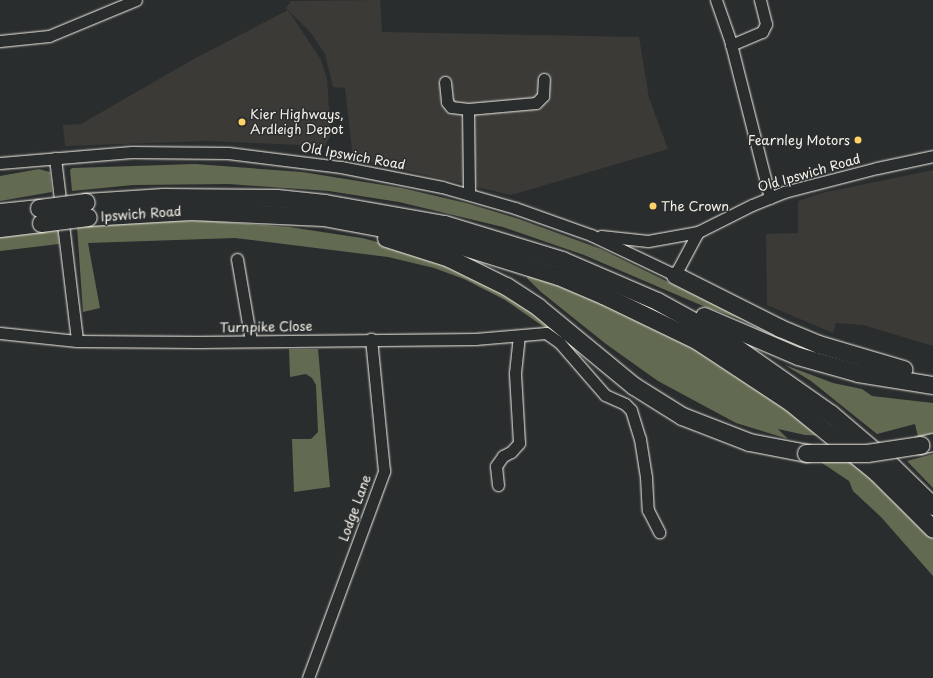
<!DOCTYPE html>
<html>
<head>
<meta charset="utf-8">
<style>
	body { margin:0 }
	#map { position:relative; width:933px; height:678px; overflow:hidden; background:#2a2d2e; font-family:"Playpen Sans",sans-serif }
	div>[style] { position:absolute }
	.built>* { inset:0; background:#3b3a37 }
	.green>* { inset:0; background:#626b51 }
	.roads { filter:drop-shadow(0 0 1px #f4f1e8) drop-shadow(0 0 1px #f4f1e8) }
	.minor>* { height:11px; margin:-5.5px; padding:0 5.5px; transform-origin:5.5px; border-radius:5.5px; background:#2a2d2e }
	.highway>* { height:17px; margin:-8.5px; padding:0 8.5px; transform-origin:8.5px; border-radius:8.5px; background:#2a2d2e }
	.bridges { filter:drop-shadow(0 0 1px #f4f1e8) drop-shadow(0 0 1px #f4f1e8) }
	.highway-bridge>* { height:17px; margin:-8.5px; padding:0 8.5px; transform-origin:8.5px; border-radius:8.5px; background:#2a2d2e }
	.dots>* { width:11px; height:11px; translate:-50% -50%; box-sizing:border-box; border:2px solid #2a2d2e; border-radius:50% }
	span { translate:-50% -50%; white-space:nowrap; text-align:center; line-height:1.15; -webkit-text-stroke:3px #2a2d2e; paint-order:stroke }
	.poi-label { font-size:13px; color:#f4f1e8 }
	.left { translate:0 -50%; text-align:left }
	.right { translate:-100% -50%; text-align:right }
	.street-label { font-size:13px; color:#f4f1e8 }
</style>
</head>
<body>
<div id="map">
	<div class="built">
		<i style="clip-path:polygon(380px 0,382px 32px,639px 37px,649px 98px,668px 149px,511px 195px,353px 158px,345px 88px,333px 87px,325px 54px,311px 33px,288px 10px,321px 60px,327px 79px,331px 135px,325px 146px,207px 141px,65px 146px,63px 125px,81px 124px,192px 60px,288px 10px,286px 8px,291px 1px)"></i>
		<i style="clip-path:polygon(933px 170px,933px 346px,863px 325px,836px 323px,833px 333px,767px 305px,766px 234px,798px 233px,798px 201px,822px 193px)"></i>
	</div>
	<div class="green">
		<i style="clip-path:polygon(195px 164px,302px 172px,402px 188px,466px 203px,519px 219px,601px 249px,752px 323px,703px 306px,584px 255px,503px 227px,399px 202px,329px 191px,229px 184px,133px 185px,72px 191px,70px 170px,72px 168px)"></i>
		<i style="clip-path:polygon(39px 169px,50px 172px,52px 192px,0 201px,0 176px)"></i>
		<i style="clip-path:polygon(155px 221px,210px 221px,289px 227px,362px 238px,409px 250px,485px 280px,559px 332px,554px 334px,505px 300px,464px 279px,434px 268px,388px 257px,235px 238px,88px 243px,100px 308px,83px 312px,77px 226px)"></i>
		<i style="clip-path:polygon(58px 230px,59px 244px,0 251px,0 237px)"></i>
		<i style="clip-path:polygon(528px 274px,620px 307px,792px 405px,830px 436px,805px 435px,778px 429px,788px 439px,736px 423px,658px 381px,606px 344px,541px 292px,527px 278px)"></i>
		<i style="clip-path:polygon(289px 349px,318px 349px,330px 487px,294px 492px,292px 439px,311px 439px,318px 432px,316px 385px,312px 378px,306px 374px,290px 377px)"></i>
		<i style="clip-path:polygon(785px 365px,833px 383px,862px 389px,872px 396px,933px 403px,933px 433px,918px 437px,915px 424px,877px 434px,811px 381px)"></i>
		<i style="clip-path:polygon(933px 454px,933px 488px,907px 461px)"></i>
		<i style="clip-path:polygon(819px 461px,862px 462px,933px 536px,933px 576px,881px 517px,853px 491px,849px 481px)"></i>
	</div>
	<div class="roads">
		<div class="minor">
			<i style="left:716px;top:0;width:42px;rotate:70.7deg"></i>
			<i style="left:730px;top:40px;width:163px;rotate:75.8deg"></i>
			<i style="left:0;top:41px;width:49px;rotate:-5.8deg"></i>
			<i style="left:49px;top:36px;width:94px;rotate:-22.5deg"></i>
			<i style="left:731px;top:45px;width:34px;rotate:-23deg"></i>
			<i style="left:762px;top:32px;width:9px;rotate:-63deg"></i>
			<i style="left:766px;top:24px;width:25px;rotate:-104deg"></i>
			<i style="left:445px;top:82px;width:20px;rotate:84deg"></i>
			<i style="left:447px;top:102px;width:6px;rotate:51deg"></i>
			<i style="left:451px;top:107px;width:17px;rotate:7deg"></i>
			<i style="left:468px;top:109px;width:85px;rotate:89.3deg"></i>
			<i style="left:468px;top:109px;width:68px;rotate:-5deg"></i>
			<i style="left:536px;top:103px;width:10px;rotate:-45deg"></i>
			<i style="left:543px;top:96px;width:17px;rotate:-87deg"></i>
			<i style="left:55px;top:158px;width:184px;rotate:83.1deg"></i>
			<i style="left:0;top:163px;width:132px;rotate:-4.8deg"></i>
			<i style="left:132px;top:152px;width:96px;rotate:0.6deg"></i>
			<i style="left:228px;top:153px;width:114px;rotate:7.1deg"></i>
			<i style="left:341px;top:167px;width:103px;rotate:11.2deg"></i>
			<i style="left:442px;top:187px;width:76px;rotate:16deg"></i>
			<i style="left:515px;top:208px;width:81px;rotate:19.6deg"></i>
			<i style="left:591px;top:235px;width:93px;rotate:25.5deg"></i>
			<i style="left:675px;top:275px;width:49px;rotate:-61.9deg"></i>
			<i style="left:601px;top:236px;width:47px;rotate:6.1deg"></i>
			<i style="left:648px;top:241px;width:51px;rotate:-10.2deg"></i>
			<i style="left:698px;top:232px;width:60px;rotate:-26.6deg"></i>
			<i style="left:752px;top:205px;width:35px;rotate:-22deg"></i>
			<i style="left:784px;top:192px;width:96px;rotate:-14.5deg"></i>
			<i style="left:877px;top:168px;width:57px;rotate:-12.1deg"></i>
			<i style="left:237px;top:259px;width:83px;rotate:80.3deg"></i>
			<i style="left:0;top:333px;width:77px;rotate:5.9deg"></i>
			<i style="left:77px;top:341px;width:121px;rotate:0.5deg"></i>
			<i style="left:198px;top:342px;width:277px;rotate:-0.6deg"></i>
			<i style="left:475px;top:339px;width:71px;rotate:-4.8deg"></i>
			<i style="left:546px;top:333px;width:16px;rotate:35deg"></i>
			<i style="left:559px;top:342px;width:70px;rotate:49deg"></i>
			<i style="left:605px;top:395px;width:22px;rotate:24deg"></i>
			<i style="left:625px;top:404px;width:8px;rotate:45deg"></i>
			<i style="left:631px;top:410px;width:30px;rotate:73deg"></i>
			<i style="left:640px;top:439px;width:38px;rotate:81deg"></i>
			<i style="left:646px;top:477px;width:33px;rotate:87deg"></i>
			<i style="left:648px;top:510px;width:25px;rotate:63deg"></i>
			<i style="left:498px;top:485px;width:19px;rotate:-96deg"></i>
			<i style="left:496px;top:466px;width:12px;rotate:-55deg"></i>
			<i style="left:503px;top:456px;width:9px;rotate:-27deg"></i>
			<i style="left:511px;top:452px;width:12px;rotate:-48deg"></i>
			<i style="left:519px;top:443px;width:70px;rotate:-93.3deg"></i>
			<i style="left:515px;top:373px;width:37px;rotate:-84deg"></i>
			<i style="left:308px;top:678px;width:221px;rotate:-69.8deg"></i>
			<i style="left:384px;top:471px;width:133px;rotate:-95.6deg"></i>
		</div>
		<div class="highway">
			<i style="left:86px;top:202px;width:77px;rotate:-3.7deg"></i>
			<i style="left:163px;top:197px;width:114px;rotate:0.5deg"></i>
			<i style="left:277px;top:198px;width:48px;rotate:5.9deg"></i>
			<i style="left:325px;top:203px;width:121px;rotate:10deg"></i>
			<i style="left:444px;top:224px;width:123px;rotate:17deg"></i>
			<i style="left:562px;top:260px;width:103px;rotate:23.3deg"></i>
			<i style="left:657px;top:301px;width:68px;rotate:28.8deg"></i>
			<i style="left:717px;top:334px;width:138px;rotate:35deg"></i>
			<i style="left:830px;top:413px;width:80px;rotate:40.4deg"></i>
			<i style="left:891px;top:465px;width:59px;rotate:44.3deg"></i>
			<i style="left:0;top:212px;width:39px;rotate:-6deg"></i>
			<i style="left:88px;top:217px;width:103px;rotate:-3.3deg"></i>
			<i style="left:191px;top:211px;width:132px;rotate:2.6deg"></i>
			<i style="left:323px;top:217px;width:111px;rotate:10.4deg"></i>
			<i style="left:432px;top:237px;width:132px;rotate:17.2deg"></i>
			<i style="left:558px;top:276px;width:49px;rotate:22.9deg"></i>
			<i style="left:603px;top:295px;width:103px;rotate:25.8deg"></i>
			<i style="left:696px;top:340px;width:113px;rotate:33.4deg"></i>
			<i style="left:790px;top:402px;width:112px;rotate:39.2deg"></i>
			<i style="left:877px;top:473px;width:79px;rotate:45deg"></i>
			<i style="left:0;top:228px;width:41px;rotate:-7deg"></i>
			<i style="left:386px;top:238px;width:66px;rotate:17.6deg"></i>
			<i style="left:449px;top:258px;width:64px;rotate:26.2deg"></i>
			<i style="left:506px;top:286px;width:38px;rotate:33deg"></i>
			<i style="left:538px;top:307px;width:124px;rotate:39.5deg"></i>
			<i style="left:634px;top:386px;width:57px;rotate:32deg"></i>
			<i style="left:682px;top:416px;width:72px;rotate:21.2deg"></i>
			<i style="left:749px;top:442px;width:58px;rotate:10.9deg"></i>
			<i style="left:675px;top:275px;width:118px;rotate:26.8deg"></i>
			<i style="left:780px;top:328px;width:41px;rotate:22.8deg"></i>
			<i style="left:818px;top:344px;width:89px;rotate:16.4deg"></i>
			<i style="left:704px;top:316px;width:102px;rotate:23.1deg"></i>
			<i style="left:798px;top:356px;width:62px;rotate:15.8deg"></i>
			<i style="left:858px;top:373px;width:76px;rotate:9.1deg"></i>
			<i style="left:920px;top:445px;width:13px;rotate:-13deg"></i>
		</div>
	</div>
	<div class="bridges">
		<div class="highway-bridge">
			<i style="left:39px;top:208px;width:47px;rotate:-7.3deg"></i>
			<i style="left:41px;top:223px;width:47px;rotate:-7.3deg"></i>
			<i style="left:806px;top:453px;width:61px"></i>
			<i style="left:867px;top:453px;width:54px;rotate:-8.6deg"></i>
		</div>
	</div>
	<div class="dots">
		<i style="left:242px;top:122px;background:#ffd166"></i>
		<i style="left:858px;top:140px;background:#ffd166"></i>
		<i style="left:653px;top:206px;background:#ffd166"></i>
	</div>
	<div class="poi-label">
		<span class="left" style="left:250px;top:122px">Kier Highways,<br>Ardleigh Depot</span>
		<span class="right" style="left:850px;top:140px">Fearnley Motors</span>
		<span class="left" style="left:661px;top:206px">The Crown</span>
	</div>
	<div class="street-label">
		<span style="left:353px;top:156px;rotate:10deg">Old Ipswich Road</span>
		<span style="left:809px;top:173px;rotate:-16deg">Old Ipswich Road</span>
		<span style="left:141px;top:214px;rotate:-4deg">Ipswich Road</span>
		<span style="left:266px;top:327px;rotate:-1deg">Turnpike Close</span>
		<span style="left:355px;top:508px;rotate:-70deg">Lodge Lane</span>
	</div>
</div>
</body>
</html>
